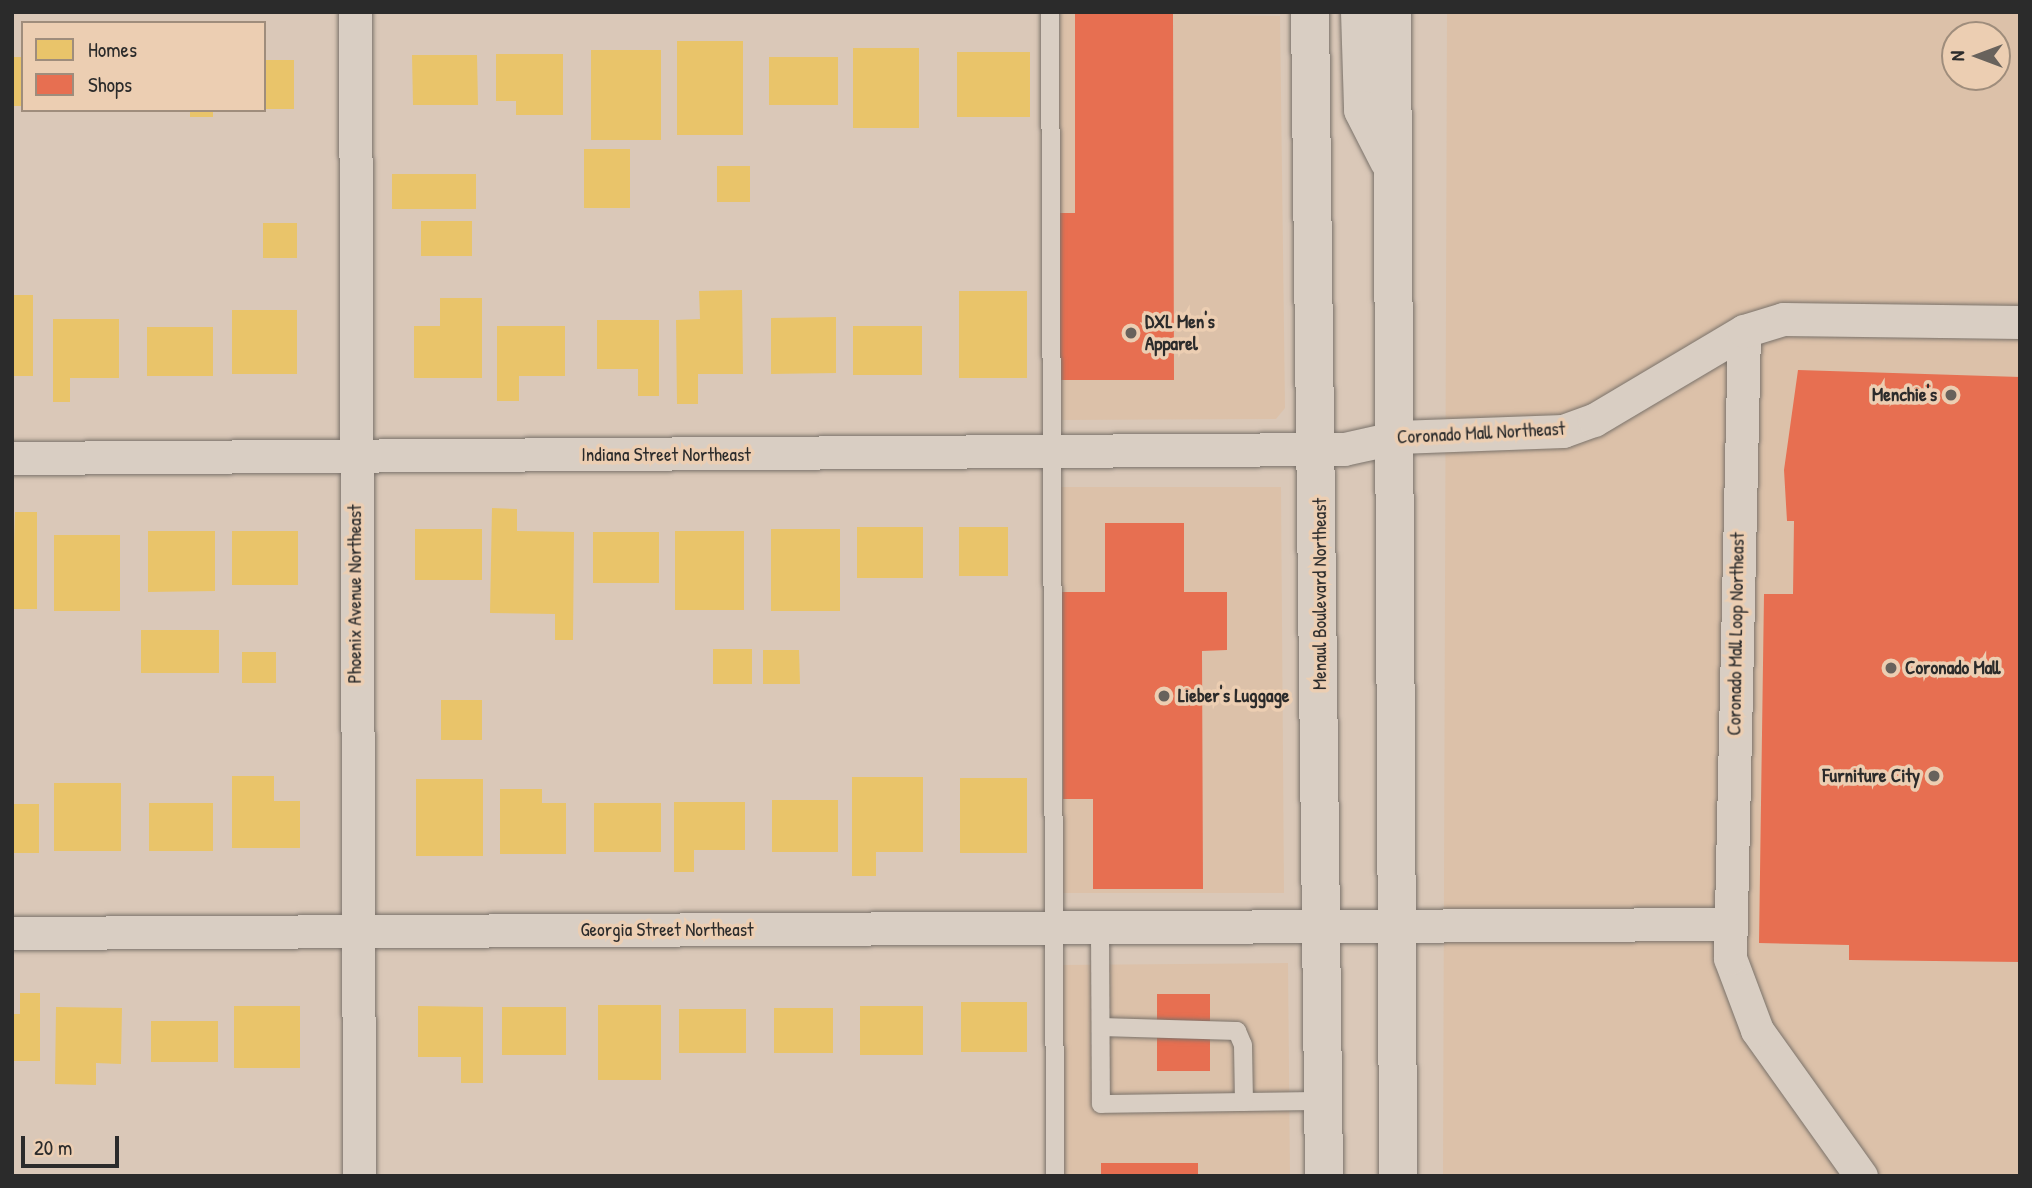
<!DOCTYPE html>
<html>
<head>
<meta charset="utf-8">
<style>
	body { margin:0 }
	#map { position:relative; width:2032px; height:1188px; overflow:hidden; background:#dac8b8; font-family:"Patrick Hand",sans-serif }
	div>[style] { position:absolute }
	.built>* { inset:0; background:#dcc1a9 }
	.homes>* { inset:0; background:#e9c46a }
	.shops>* { inset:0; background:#e76f51 }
	.roads { filter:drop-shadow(0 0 2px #7a726a) drop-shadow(0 0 2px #7a726a) }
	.lane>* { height:18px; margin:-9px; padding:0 9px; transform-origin:9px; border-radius:9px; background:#d9cec3 }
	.street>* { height:33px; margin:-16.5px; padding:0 16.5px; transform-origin:16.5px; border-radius:16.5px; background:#d9cec3 }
	.secondary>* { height:38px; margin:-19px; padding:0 19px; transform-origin:19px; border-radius:19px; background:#d9cec3 }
	.dots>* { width:19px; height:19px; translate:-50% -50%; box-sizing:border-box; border:4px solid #ecceb2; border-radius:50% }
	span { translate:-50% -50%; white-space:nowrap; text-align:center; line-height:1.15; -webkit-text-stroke:7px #ecceb2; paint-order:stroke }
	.poi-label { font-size:19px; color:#2b2b2b; font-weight:700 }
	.left { translate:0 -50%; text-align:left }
	.right { translate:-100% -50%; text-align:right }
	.street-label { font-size:19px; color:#2b2b2b }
	.frame { position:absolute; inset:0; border:14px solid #2b2b2b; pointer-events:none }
	.legend { position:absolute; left:21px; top:21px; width:245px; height:91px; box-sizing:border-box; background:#ecceb2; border:2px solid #9f8d7c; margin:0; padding:9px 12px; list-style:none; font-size:21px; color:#2b2b2b }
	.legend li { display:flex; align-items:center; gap:14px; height:35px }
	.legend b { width:35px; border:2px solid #9f8d7c }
	.north { position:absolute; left:1941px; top:21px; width:70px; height:70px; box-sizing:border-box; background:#ecceb2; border:2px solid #9f8d7c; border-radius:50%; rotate:270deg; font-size:19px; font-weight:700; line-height:28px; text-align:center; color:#2b2b2b }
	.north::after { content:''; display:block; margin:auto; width:24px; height:32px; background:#68625c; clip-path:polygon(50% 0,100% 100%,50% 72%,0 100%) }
	.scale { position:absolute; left:21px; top:1136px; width:98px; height:32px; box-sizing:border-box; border:4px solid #2b2b2b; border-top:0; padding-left:9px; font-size:21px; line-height:24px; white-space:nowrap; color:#2b2b2b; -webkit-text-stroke:5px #ecceb2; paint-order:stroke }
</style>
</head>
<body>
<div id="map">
	<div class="built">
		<i style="clip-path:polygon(1060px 12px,1280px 16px,1285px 408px,1276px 419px,1055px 420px)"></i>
		<i style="clip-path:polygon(evenodd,1447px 12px,2020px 12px,2020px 1176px,1443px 1176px,1447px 12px,1955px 35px,1997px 35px,1997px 77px,1955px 77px,1955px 35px)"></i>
		<i style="clip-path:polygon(1060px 487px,1281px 487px,1284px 893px,1062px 893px)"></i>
		<i style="clip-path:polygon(1288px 963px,1290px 1176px,1062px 1176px,1061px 965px)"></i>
	</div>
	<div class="homes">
		<i style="clip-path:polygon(677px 41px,743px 41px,743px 135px,677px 135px)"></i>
		<i style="clip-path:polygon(853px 48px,919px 48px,919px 128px,853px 128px)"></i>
		<i style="clip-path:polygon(591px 50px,661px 50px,661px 140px,591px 140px)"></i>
		<i style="clip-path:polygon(957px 52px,1030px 52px,1030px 117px,957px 117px)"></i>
		<i style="clip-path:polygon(496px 54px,563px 54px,563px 115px,516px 115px,516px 101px,496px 101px)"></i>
		<i style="clip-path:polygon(412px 55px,477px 55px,478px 105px,413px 105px)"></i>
		<i style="clip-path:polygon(12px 57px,23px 57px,23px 106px,12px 106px)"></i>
		<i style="clip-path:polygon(769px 57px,838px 57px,838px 105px,769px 105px)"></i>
		<i style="clip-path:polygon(264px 60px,294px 60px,294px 109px,264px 109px)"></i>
		<i style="clip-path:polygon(190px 110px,213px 110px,213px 117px,190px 117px)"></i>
		<i style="clip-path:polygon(584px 149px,630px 149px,630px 208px,584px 208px)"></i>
		<i style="clip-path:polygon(717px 166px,750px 166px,750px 202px,717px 202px)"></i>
		<i style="clip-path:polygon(392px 174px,476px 174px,476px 209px,392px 209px)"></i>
		<i style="clip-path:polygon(421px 221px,472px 221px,472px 256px,421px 256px)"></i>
		<i style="clip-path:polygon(263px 223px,297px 223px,297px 258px,263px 258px)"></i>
		<i style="clip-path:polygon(742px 290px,743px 374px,698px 374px,698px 404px,677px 404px,676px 320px,700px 319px,699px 291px)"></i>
		<i style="clip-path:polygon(959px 291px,1027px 291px,1027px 378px,959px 378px)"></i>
		<i style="clip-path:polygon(12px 295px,33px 295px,33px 376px,12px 376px)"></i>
		<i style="clip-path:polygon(440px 298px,482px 298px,482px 378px,414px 378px,414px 326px,440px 326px)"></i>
		<i style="clip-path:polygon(232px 310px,297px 310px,297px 374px,232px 374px)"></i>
		<i style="clip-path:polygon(836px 317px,836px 373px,771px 374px,771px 318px)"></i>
		<i style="clip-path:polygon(53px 319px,119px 319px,119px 378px,70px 378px,70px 402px,53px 402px)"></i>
		<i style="clip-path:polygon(597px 320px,659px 320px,659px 396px,638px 396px,638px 369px,597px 369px)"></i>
		<i style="clip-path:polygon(497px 326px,565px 326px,565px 376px,519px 376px,519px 401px,497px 401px)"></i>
		<i style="clip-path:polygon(853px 326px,922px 326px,922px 375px,853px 375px)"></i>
		<i style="clip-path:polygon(147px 327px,213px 327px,213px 376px,147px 376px)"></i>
		<i style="clip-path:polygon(492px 508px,517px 509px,517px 531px,574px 532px,573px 640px,555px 640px,555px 614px,490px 613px)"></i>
		<i style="clip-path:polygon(15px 512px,37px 512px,37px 609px,12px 609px)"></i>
		<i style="clip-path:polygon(857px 527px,923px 527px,923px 578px,857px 578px)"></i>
		<i style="clip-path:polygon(959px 527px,1008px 527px,1008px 576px,959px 576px)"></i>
		<i style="clip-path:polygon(415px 529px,482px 529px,482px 580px,415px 580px)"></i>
		<i style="clip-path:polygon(771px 529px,840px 529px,840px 611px,771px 611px)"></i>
		<i style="clip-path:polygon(148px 531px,215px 531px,215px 591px,148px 592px)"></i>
		<i style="clip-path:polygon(232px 531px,298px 531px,298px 585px,232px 585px)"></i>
		<i style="clip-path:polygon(675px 531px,744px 531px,744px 610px,675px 610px)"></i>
		<i style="clip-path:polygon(593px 532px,659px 532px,659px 583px,593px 583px)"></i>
		<i style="clip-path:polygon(54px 535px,120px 535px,120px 611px,54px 611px)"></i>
		<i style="clip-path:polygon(141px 630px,219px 630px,219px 673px,141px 673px)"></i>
		<i style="clip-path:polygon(713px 649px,752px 649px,752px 684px,713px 684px)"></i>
		<i style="clip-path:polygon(763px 650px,799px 650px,800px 684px,763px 684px)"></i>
		<i style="clip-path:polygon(242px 652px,276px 652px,276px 683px,242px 683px)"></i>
		<i style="clip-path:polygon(441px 700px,482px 700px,482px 740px,441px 740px)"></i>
		<i style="clip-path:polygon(232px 776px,274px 776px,274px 801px,300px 801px,300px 848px,232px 848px)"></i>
		<i style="clip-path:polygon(852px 777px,923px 777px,923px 852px,876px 852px,876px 876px,852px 876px)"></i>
		<i style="clip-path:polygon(960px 778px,1027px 778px,1027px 853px,960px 853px)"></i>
		<i style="clip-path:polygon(416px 779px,483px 779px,483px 856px,416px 856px)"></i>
		<i style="clip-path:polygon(54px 783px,121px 783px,121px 851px,54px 851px)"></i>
		<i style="clip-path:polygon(500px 789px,542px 789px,542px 803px,566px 803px,566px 854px,500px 854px)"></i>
		<i style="clip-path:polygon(772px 800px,838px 800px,838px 852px,772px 852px)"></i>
		<i style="clip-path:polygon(674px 802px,745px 802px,745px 850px,694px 850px,694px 872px,674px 872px)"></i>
		<i style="clip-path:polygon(149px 803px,213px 803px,213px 851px,149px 851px)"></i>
		<i style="clip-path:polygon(594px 803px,661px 803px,661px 852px,594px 852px)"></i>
		<i style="clip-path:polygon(12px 804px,39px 804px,39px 853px,12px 853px)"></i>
		<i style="clip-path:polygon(20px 993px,40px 993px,40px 1061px,12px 1061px,12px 1014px,20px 1014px)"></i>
		<i style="clip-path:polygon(961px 1002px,1027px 1002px,1027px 1052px,961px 1052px)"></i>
		<i style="clip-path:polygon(598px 1005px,661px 1005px,661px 1080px,598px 1080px)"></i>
		<i style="clip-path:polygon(234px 1006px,300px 1006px,300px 1068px,234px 1068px)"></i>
		<i style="clip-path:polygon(418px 1006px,483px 1007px,483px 1083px,461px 1083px,461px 1057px,418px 1057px)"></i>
		<i style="clip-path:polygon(860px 1006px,923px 1006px,923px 1055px,860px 1055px)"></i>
		<i style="clip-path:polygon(56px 1007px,122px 1008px,121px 1064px,96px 1063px,96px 1085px,55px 1084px)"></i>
		<i style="clip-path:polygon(502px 1007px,566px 1007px,566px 1055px,502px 1055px)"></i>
		<i style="clip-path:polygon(774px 1008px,833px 1008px,833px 1053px,774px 1053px)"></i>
		<i style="clip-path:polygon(679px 1009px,746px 1009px,746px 1053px,679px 1053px)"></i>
		<i style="clip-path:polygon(151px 1021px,218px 1021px,218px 1062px,151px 1062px)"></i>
	</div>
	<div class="shops">
		<i style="clip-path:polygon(1075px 12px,1173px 12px,1174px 380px,1060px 380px,1060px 213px,1075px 213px)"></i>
		<i style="clip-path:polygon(1798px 370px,2020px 377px,2020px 962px,1849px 960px,1849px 945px,1759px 943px,1764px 594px,1793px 594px,1794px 521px,1787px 521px,1784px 470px)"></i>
		<i style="clip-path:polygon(1105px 523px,1184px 523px,1184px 592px,1227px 592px,1227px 650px,1202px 651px,1203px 889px,1093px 889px,1093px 799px,1063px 799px,1062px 592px,1105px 592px)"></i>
		<i style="clip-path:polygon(1157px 994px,1210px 994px,1210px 1071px,1157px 1071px)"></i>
		<i style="clip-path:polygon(1101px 1163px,1198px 1163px,1198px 1176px,1101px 1176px)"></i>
	</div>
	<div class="roads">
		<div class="lane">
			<i style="left:1050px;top:12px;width:1164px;rotate:89.75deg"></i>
			<i style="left:1100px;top:929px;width:175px;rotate:89.7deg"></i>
			<i style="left:1101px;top:1104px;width:222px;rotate:-0.8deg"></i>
			<i style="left:1101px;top:1027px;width:136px;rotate:1.7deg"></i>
			<i style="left:1237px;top:1031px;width:15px;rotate:67deg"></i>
			<i style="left:1243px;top:1045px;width:57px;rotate:89deg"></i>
		</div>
		<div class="street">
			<i style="left:355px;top:12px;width:1164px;rotate:89.8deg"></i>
			<i style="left:12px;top:458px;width:1332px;rotate:-0.39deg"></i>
			<i style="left:1344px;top:449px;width:55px;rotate:-12.5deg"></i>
			<i style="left:1398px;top:437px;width:165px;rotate:-2.1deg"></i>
			<i style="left:1563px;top:431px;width:33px;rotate:-20deg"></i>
			<i style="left:1594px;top:420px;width:174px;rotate:-30.7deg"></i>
			<i style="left:12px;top:933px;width:1716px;rotate:-0.3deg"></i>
			<i style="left:1861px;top:1176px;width:179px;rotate:-125.5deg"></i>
			<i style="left:1757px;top:1030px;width:77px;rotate:-110.6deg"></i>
			<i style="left:1730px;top:958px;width:627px;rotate:-88.72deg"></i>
			<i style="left:1744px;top:331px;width:41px;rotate:-17.1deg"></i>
			<i style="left:1783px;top:319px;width:237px;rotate:0.7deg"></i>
		</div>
		<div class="secondary">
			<i style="left:1310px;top:12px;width:1164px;rotate:89.31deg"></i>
			<i style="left:1360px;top:12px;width:98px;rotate:88.2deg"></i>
			<i style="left:1363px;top:110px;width:57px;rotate:63deg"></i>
			<i style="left:1392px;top:12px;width:1164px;rotate:89.7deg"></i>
		</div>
	</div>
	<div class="dots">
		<i style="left:1131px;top:333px;background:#68625c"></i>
		<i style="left:1951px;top:395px;background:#68625c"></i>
		<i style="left:1891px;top:668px;background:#68625c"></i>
		<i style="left:1164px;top:696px;background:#68625c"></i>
		<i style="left:1934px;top:776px;background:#68625c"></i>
	</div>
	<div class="poi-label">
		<span class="left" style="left:1145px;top:333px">DXL Men's<br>Apparel</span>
		<span class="right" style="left:1937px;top:395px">Menchie's</span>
		<span class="left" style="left:1905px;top:668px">Coronado Mall</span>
		<span class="left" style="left:1178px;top:696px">Lieber's Luggage</span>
		<span class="right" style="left:1920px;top:776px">Furniture City</span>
	</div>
	<div class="street-label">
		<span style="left:1481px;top:433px;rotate:-3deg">Coronado Mall Northeast</span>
		<span style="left:666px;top:455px">Indiana Street Northeast</span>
		<span style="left:355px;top:594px;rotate:-90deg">Phoenix Avenue Northeast</span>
		<span style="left:1320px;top:594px;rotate:-90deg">Menaul Boulevard Northeast</span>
		<span style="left:1736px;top:634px;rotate:-89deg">Coronado Mall Loop Northeast</span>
		<span style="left:667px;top:930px">Georgia Street Northeast</span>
	</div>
	<div class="frame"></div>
	<ul class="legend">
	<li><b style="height:19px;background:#e9c46a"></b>Homes</li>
	<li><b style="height:19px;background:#e76f51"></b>Shops</li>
	</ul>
	<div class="north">N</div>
	<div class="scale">20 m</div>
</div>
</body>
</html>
